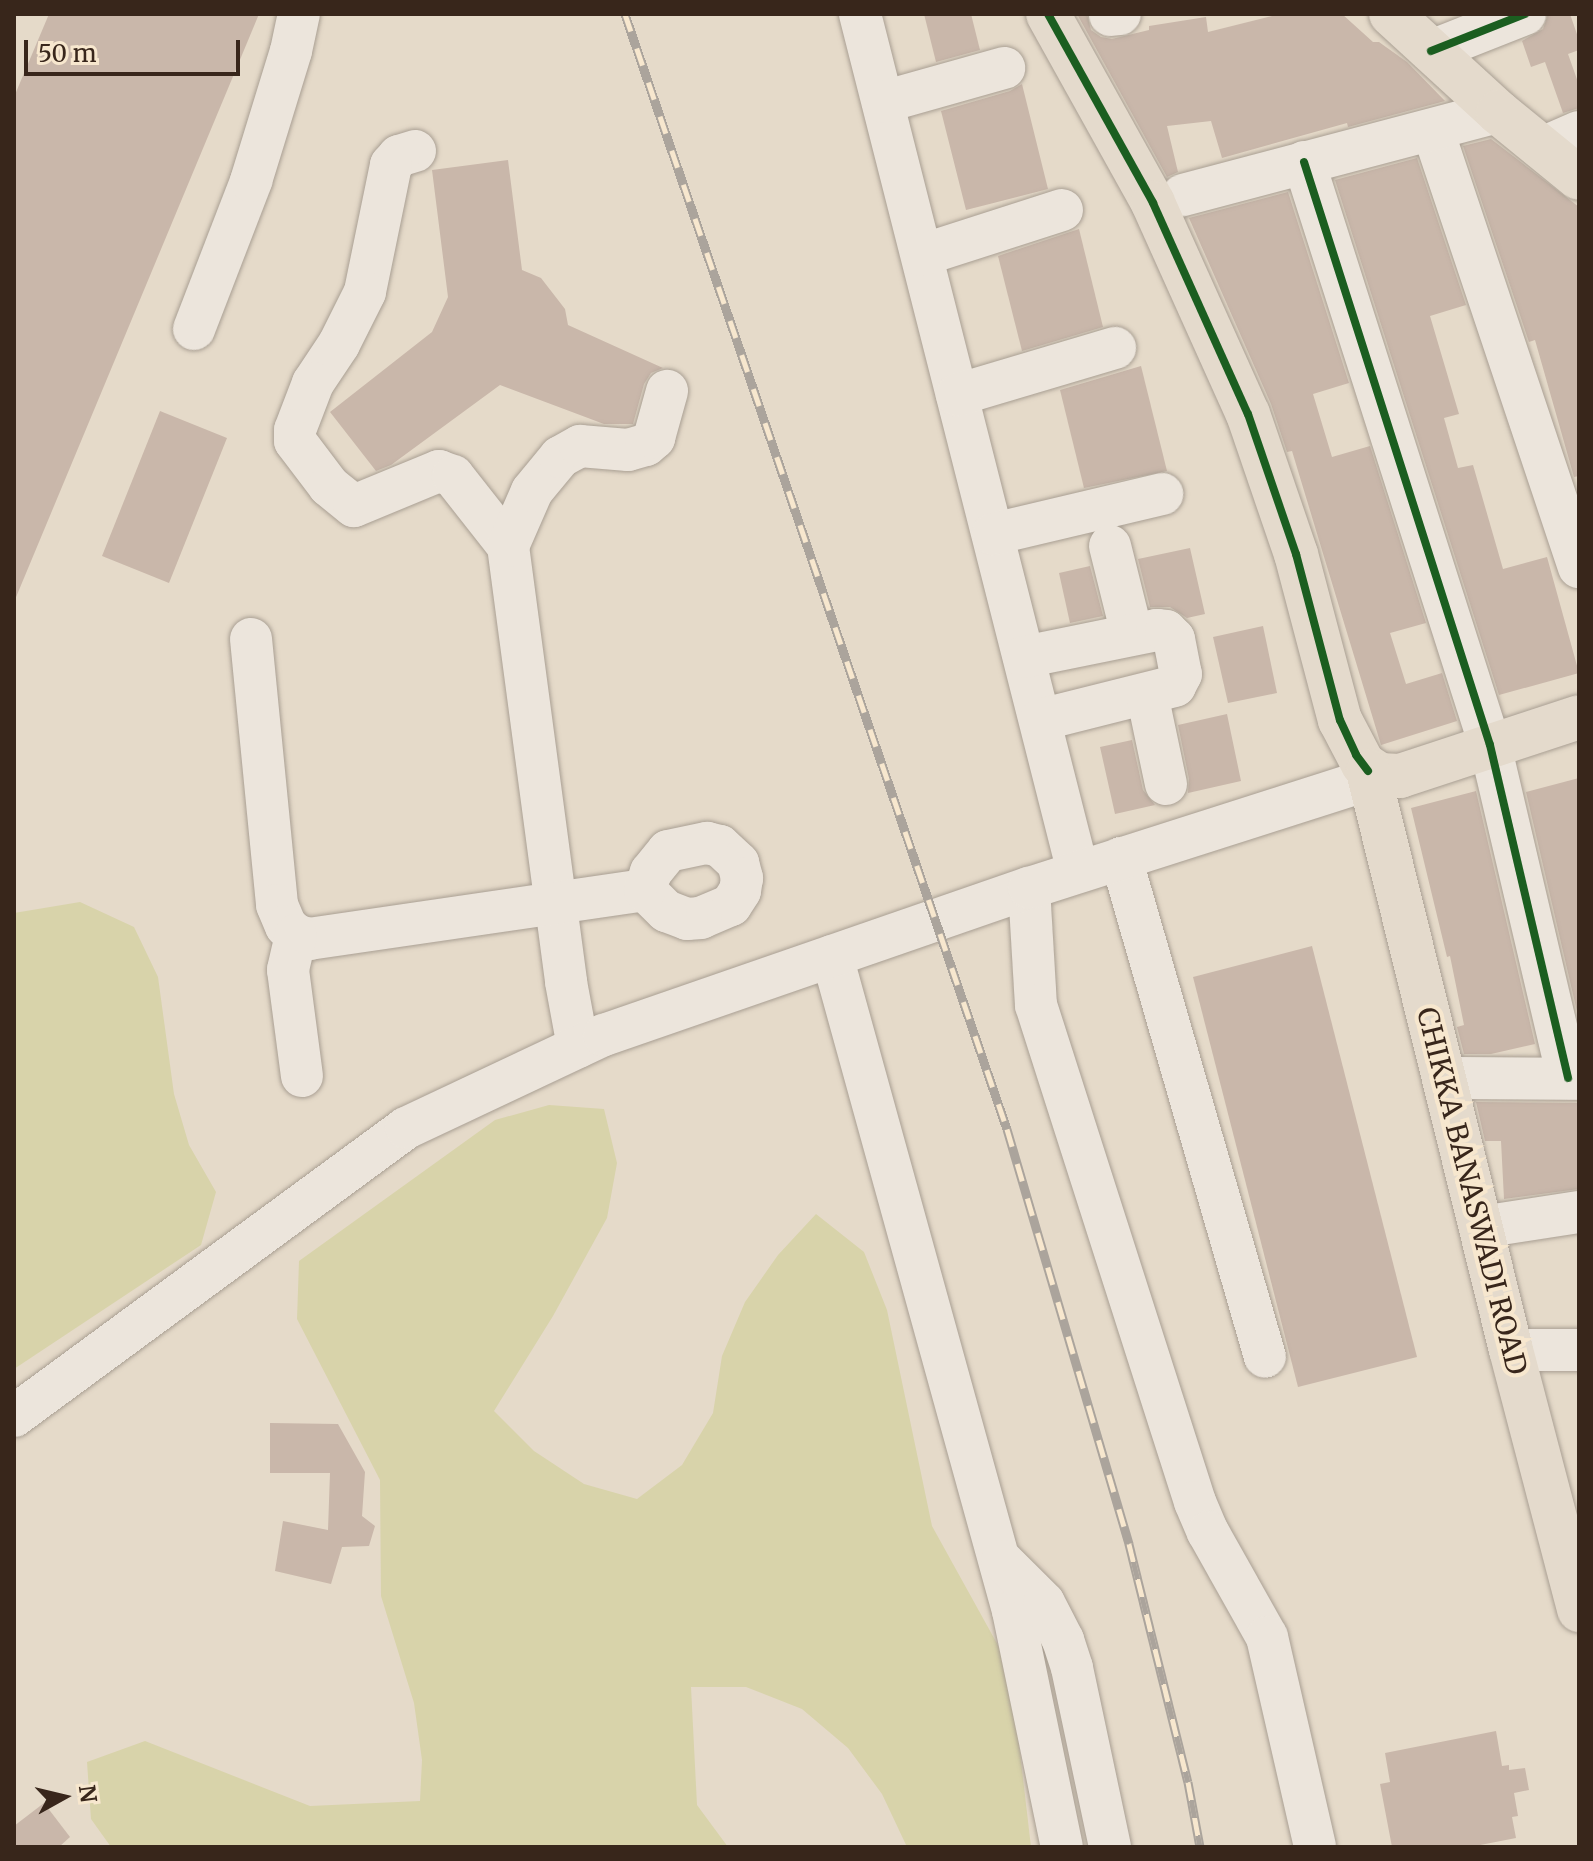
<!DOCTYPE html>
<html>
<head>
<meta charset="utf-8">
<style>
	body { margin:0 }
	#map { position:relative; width:1593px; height:1861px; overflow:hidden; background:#e5dac9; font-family:Merriweather,serif }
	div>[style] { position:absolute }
	.green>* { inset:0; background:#d8d3aa }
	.building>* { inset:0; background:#c9b7aa }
	.roads { filter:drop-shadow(0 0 2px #a99f93) drop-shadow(0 0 2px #a99f93) }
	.minor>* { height:42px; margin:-21px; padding:0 21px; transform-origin:21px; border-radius:21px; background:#ece5dc }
	.major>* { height:44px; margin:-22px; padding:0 22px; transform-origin:22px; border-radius:22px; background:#e4dacc }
	.rail>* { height:9px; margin-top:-4.5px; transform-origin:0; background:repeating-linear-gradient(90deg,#f7e7ce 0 18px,#aba49c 0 36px); box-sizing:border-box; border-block:2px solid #aba49c }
	.cycleway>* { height:8px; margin:-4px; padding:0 4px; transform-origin:4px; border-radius:4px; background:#1b5e20 }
	span { translate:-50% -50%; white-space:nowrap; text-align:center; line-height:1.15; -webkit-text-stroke:8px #f7e7ce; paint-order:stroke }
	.street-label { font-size:28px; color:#38261b }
	.frame { position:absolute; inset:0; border:16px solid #38261b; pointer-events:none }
	.north { position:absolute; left:24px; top:1757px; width:80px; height:80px; -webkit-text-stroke:6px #f7e7ce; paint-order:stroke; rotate:82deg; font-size:22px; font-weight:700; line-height:32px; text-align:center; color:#38261b }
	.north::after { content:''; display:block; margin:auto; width:28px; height:36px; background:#38261b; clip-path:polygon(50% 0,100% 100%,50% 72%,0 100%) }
	.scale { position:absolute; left:24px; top:40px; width:216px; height:36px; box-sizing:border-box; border:4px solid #38261b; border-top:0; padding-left:10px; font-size:24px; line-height:28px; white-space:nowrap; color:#38261b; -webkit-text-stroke:6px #f7e7ce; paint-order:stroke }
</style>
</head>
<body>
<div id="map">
	<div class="green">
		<i style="clip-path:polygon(80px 902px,134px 927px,158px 977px,174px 1094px,189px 1145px,216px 1192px,201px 1245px,14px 1369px,14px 913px)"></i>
		<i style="clip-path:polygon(549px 1105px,604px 1109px,617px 1163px,607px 1218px,553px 1316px,494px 1411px,534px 1451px,584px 1484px,637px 1499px,682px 1465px,713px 1413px,722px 1356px,745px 1302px,778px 1255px,816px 1214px,864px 1252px,887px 1310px,932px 1526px,1010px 1667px,1031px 1847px,907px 1847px,882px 1794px,848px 1748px,802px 1709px,746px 1687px,691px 1687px,697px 1805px,728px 1847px,111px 1847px,91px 1819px,87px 1762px,145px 1741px,310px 1806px,420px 1801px,422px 1760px,414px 1703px,381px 1596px,380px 1480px,297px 1319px,299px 1261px,495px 1120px)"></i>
	</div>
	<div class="building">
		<i style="clip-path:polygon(49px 14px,259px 14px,14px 602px,14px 97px)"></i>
		<i style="clip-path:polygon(924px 14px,971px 14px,980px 50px,936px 62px)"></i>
		<i style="clip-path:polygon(1077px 14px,1087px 14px,1091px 30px,1101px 37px,1112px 39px,1149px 30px,1149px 26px,1206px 17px,1208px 32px,1280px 14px,1342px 14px,1373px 42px,1379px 42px,1407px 62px,1445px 101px,1348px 127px,1347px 123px,1222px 158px,1211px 121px,1167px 126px,1178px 172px,1167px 177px)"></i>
		<i style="clip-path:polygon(1548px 14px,1570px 14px,1579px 40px,1579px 50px,1568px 54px,1579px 85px,1579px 108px,1563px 113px,1545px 62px,1531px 67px,1522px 41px,1543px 29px)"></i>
		<i style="clip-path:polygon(1022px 84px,1048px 189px,966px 210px,941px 111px,1010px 91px)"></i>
		<i style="clip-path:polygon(1491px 139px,1579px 207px,1579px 476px,1574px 477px,1535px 340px,1529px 342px,1463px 146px)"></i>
		<i style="clip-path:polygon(1417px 158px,1466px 305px,1430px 316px,1459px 414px,1444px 418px,1458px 468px,1473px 465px,1503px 569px,1547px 557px,1579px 673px,1499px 695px,1335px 180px)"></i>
		<i style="clip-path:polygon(508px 160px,522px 270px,541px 278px,565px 309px,568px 325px,663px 368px,651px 373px,644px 384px,633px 424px,604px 424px,500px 385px,391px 465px,376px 471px,330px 412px,432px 332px,448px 297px,432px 170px)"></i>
		<i style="clip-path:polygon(1288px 192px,1349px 383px,1313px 394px,1332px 457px,1370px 446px,1426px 623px,1390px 633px,1406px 684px,1442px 673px,1457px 721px,1381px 745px,1292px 451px,1287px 452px,1271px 404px,1189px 218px)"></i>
		<i style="clip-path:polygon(1079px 229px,1103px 327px,1022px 351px,998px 256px)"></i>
		<i style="clip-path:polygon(1141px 366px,1167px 471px,1084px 488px,1060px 390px)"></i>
		<i style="clip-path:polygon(160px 411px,227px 438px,169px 583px,102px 556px)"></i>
		<i style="clip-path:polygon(1190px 548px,1205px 614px,1187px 618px,1170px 607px,1150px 607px,1138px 559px)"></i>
		<i style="clip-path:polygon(1090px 566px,1103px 616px,1070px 623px,1059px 573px)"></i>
		<i style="clip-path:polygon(1263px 626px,1277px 693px,1228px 703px,1213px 637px)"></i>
		<i style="clip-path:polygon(1227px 714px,1241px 781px,1188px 793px,1189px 779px,1178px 725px)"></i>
		<i style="clip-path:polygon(1132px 740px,1143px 790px,1155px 805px,1115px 814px,1100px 747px)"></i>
		<i style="clip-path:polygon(1579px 778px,1579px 1020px,1526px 792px)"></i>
		<i style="clip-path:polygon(1476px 791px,1535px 1044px,1491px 1054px,1464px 1054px,1457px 1027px,1464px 1025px,1450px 956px,1447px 957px,1411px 808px)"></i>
		<i style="clip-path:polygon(1312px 946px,1417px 1357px,1298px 1387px,1193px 977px)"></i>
		<i style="clip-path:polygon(1476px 1102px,1579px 1103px,1579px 1189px,1504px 1199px,1501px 1141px,1485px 1141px)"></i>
		<i style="clip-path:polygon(270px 1423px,338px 1424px,365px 1472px,362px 1516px,375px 1526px,369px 1546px,342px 1547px,331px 1584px,275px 1571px,283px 1521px,328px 1530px,330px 1473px,270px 1473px)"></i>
		<i style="clip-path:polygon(1496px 1731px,1502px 1766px,1509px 1765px,1509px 1770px,1525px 1768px,1529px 1790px,1514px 1793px,1518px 1816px,1512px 1817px,1516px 1838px,1470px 1847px,1392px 1847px,1380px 1784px,1390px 1782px,1385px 1753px)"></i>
		<i style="clip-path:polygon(44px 1803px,70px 1837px,59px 1847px,14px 1847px,14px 1826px)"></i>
	</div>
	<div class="roads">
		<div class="minor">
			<i style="left:860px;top:14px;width:885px;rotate:75.74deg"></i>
			<i style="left:1110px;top:15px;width:10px;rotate:-6deg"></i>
			<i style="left:1431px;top:51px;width:101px;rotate:-21.5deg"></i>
			<i style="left:883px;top:102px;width:126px;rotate:-15.7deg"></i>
			<i style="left:1433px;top:131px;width:460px;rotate:71.5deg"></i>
			<i style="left:1542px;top:148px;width:40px;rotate:-23.4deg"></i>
			<i style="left:415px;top:151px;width:17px;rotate:163deg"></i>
			<i style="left:399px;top:156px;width:12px;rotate:132deg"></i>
			<i style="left:391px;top:165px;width:130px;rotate:101.6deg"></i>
			<i style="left:365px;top:292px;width:58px;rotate:116.6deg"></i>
			<i style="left:339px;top:344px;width:47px;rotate:123.7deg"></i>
			<i style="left:313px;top:383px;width:50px;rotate:111deg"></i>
			<i style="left:295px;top:430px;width:11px;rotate:90deg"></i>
			<i style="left:295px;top:441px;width:56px;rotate:52.9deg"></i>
			<i style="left:329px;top:486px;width:32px;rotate:39deg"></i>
			<i style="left:354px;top:506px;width:92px;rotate:-22.4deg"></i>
			<i style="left:439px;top:471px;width:15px;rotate:20deg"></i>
			<i style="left:453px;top:476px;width:89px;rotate:51.8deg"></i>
			<i style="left:508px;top:546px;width:440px;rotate:82.4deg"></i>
			<i style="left:566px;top:982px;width:66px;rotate:79.5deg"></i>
			<i style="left:1304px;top:162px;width:612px;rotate:72.31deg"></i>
			<i style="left:1490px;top:745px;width:342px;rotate:76.8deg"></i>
			<i style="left:1183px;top:195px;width:326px;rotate:-14.8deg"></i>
			<i style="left:922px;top:255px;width:147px;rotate:-17.8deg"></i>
			<i style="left:194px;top:329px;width:159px;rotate:-68.9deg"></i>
			<i style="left:251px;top:181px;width:136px;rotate:-72.9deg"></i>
			<i style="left:291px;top:51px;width:38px;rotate:-78deg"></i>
			<i style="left:957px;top:395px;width:165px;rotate:-16.6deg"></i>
			<i style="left:993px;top:534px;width:174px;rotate:-13.3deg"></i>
			<i style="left:508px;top:546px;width:60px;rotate:-66.4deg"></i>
			<i style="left:532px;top:491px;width:44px;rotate:-50.5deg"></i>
			<i style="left:560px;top:457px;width:23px;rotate:-29deg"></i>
			<i style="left:580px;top:446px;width:48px;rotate:4.8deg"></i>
			<i style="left:628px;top:450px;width:19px;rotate:-16deg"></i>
			<i style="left:646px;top:445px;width:11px;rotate:-41deg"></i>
			<i style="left:654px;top:438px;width:49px;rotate:-74.5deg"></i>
			<i style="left:1110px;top:546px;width:91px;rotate:76deg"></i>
			<i style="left:251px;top:639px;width:267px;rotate:84.4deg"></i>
			<i style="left:277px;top:905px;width:23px;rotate:67deg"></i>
			<i style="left:286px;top:926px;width:13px;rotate:42deg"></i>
			<i style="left:296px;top:935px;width:14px;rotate:17deg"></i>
			<i style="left:309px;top:939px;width:340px;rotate:-8.3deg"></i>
			<i style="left:1024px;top:657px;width:136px;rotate:-11.5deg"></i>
			<i style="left:1157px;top:630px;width:9px;rotate:6deg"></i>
			<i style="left:1166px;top:631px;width:11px;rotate:45deg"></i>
			<i style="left:1174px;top:639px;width:36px;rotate:79deg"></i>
			<i style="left:1181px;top:674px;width:13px;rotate:117deg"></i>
			<i style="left:1175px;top:686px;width:139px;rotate:165.9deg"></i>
			<i style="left:1147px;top:694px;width:92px;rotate:78.1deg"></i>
			<i style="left:707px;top:843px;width:13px;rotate:13deg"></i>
			<i style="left:720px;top:846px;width:25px;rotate:43deg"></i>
			<i style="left:738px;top:863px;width:16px;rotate:75deg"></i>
			<i style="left:742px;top:878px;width:13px;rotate:99deg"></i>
			<i style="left:740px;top:891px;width:17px;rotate:123deg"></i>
			<i style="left:731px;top:905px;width:33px;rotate:157deg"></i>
			<i style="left:701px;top:918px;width:14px;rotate:176deg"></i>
			<i style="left:687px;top:919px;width:22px;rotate:-159deg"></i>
			<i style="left:666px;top:911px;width:30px;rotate:-135deg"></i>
			<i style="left:645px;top:890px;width:19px;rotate:-72deg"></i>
			<i style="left:651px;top:872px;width:27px;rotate:-51deg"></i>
			<i style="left:668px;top:851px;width:40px;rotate:-12deg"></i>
			<i style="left:1121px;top:858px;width:519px;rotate:73.9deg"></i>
			<i style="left:1029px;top:888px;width:117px;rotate:86.6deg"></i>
			<i style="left:1036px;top:1005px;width:522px;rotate:72.26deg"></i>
			<i style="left:1195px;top:1502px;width:33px;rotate:67deg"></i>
			<i style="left:1208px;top:1532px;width:120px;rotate:60.7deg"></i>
			<i style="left:1267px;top:1637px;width:215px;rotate:77.1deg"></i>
			<i style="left:296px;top:935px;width:36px;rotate:103deg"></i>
			<i style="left:288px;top:970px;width:107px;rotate:82.5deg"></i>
			<i style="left:832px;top:956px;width:680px;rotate:74.55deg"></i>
			<i style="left:1013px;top:1611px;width:241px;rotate:78.3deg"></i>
			<i style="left:1444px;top:1078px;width:135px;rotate:0.4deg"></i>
			<i style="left:1481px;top:1227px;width:99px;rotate:-8.7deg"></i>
			<i style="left:1511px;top:1350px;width:68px"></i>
			<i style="left:14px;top:1416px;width:486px;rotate:-36.3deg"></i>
			<i style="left:406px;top:1128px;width:219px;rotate:-25.2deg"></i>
			<i style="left:604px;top:1035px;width:450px;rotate:-19.1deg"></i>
			<i style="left:1029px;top:888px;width:358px;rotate:-17.7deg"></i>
			<i style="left:1002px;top:1561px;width:59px;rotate:45deg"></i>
			<i style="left:1044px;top:1603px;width:42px;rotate:62.8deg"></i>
			<i style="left:1063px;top:1640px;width:29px;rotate:72deg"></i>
			<i style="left:1072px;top:1668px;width:183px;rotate:78deg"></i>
		</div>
		<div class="major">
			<i style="left:1048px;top:14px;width:216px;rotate:60.9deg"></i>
			<i style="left:1153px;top:203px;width:231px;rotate:65.8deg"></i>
			<i style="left:1248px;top:414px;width:148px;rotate:71.1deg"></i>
			<i style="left:1296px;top:554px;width:172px;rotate:75.2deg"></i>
			<i style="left:1340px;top:720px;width:50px;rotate:62.4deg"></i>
			<i style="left:1363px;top:764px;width:20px;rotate:33deg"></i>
			<i style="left:1380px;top:775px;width:20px;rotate:3deg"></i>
			<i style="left:1400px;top:776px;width:188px;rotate:-18.2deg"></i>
			<i style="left:1391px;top:14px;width:145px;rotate:42.5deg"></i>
			<i style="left:1498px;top:112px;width:104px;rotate:39.2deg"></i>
			<i style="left:1368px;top:771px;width:596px;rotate:76.13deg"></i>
			<i style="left:1511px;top:1350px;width:269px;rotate:75.3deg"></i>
		</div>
	</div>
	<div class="rail">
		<i style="left:625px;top:14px;width:1179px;rotate:71.09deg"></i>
		<i style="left:1007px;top:1129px;width:433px;rotate:73.6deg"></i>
		<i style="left:1129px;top:1544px;width:245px;rotate:76.1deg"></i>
		<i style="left:1188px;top:1782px;width:66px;rotate:79.5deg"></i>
	</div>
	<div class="cycleway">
		<i style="left:1048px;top:14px;width:216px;rotate:60.9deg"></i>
		<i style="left:1153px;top:203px;width:231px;rotate:65.8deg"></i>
		<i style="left:1248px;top:414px;width:148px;rotate:71.1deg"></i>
		<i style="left:1296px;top:554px;width:172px;rotate:75.2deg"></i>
		<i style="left:1340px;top:720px;width:38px;rotate:65deg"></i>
		<i style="left:1356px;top:755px;width:20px;rotate:53deg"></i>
		<i style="left:1431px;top:51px;width:101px;rotate:-21.5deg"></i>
		<i style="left:1304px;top:162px;width:612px;rotate:72.31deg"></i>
		<i style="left:1490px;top:745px;width:342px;rotate:76.8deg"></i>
	</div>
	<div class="street-label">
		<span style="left:1472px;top:1191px;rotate:76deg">CHIKKA BANASWADI ROAD</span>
	</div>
	<div class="frame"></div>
	<div class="north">N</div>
	<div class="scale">50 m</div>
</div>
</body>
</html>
